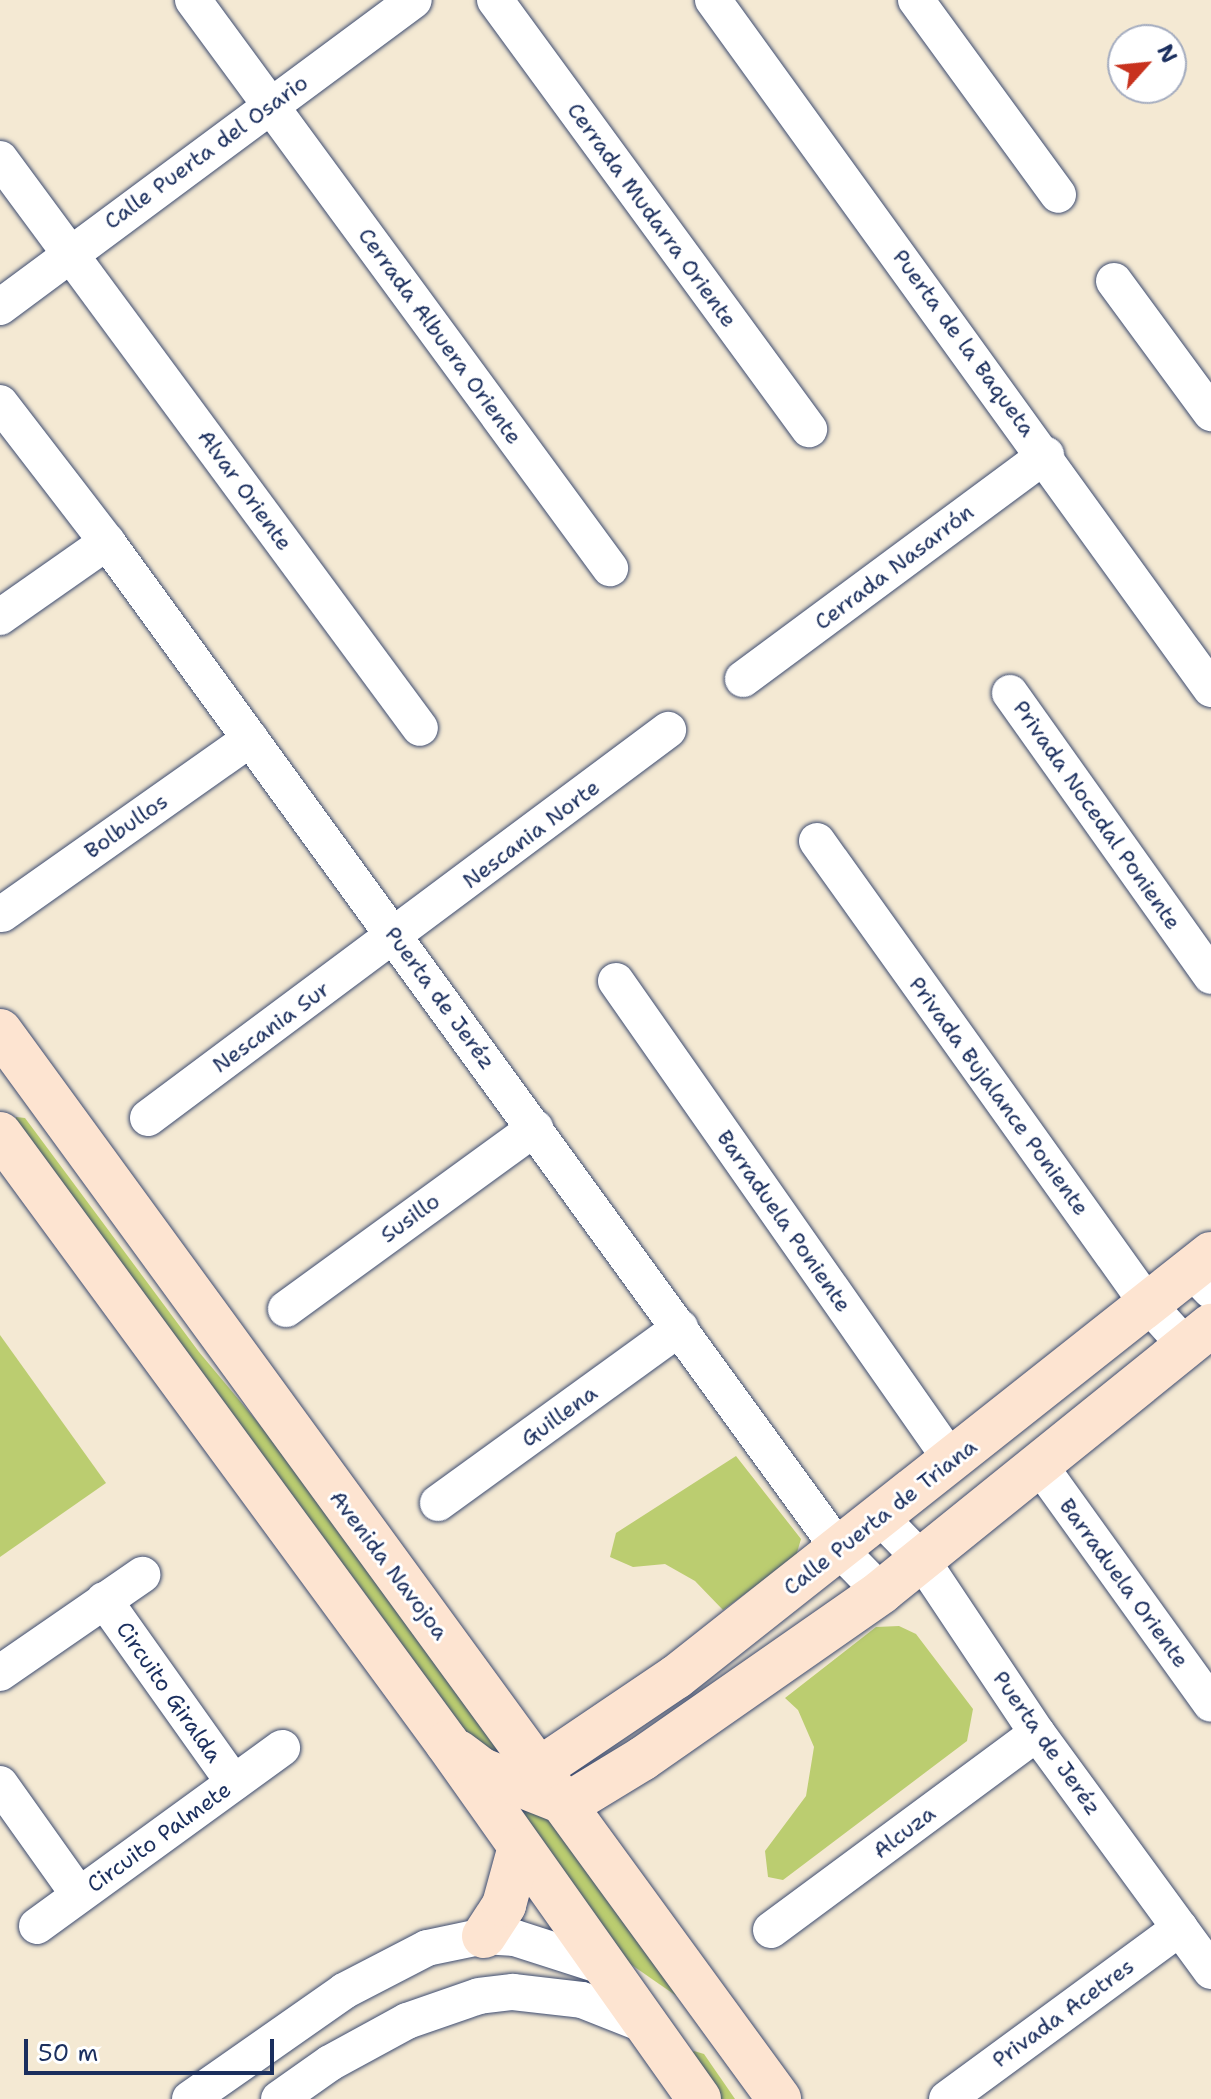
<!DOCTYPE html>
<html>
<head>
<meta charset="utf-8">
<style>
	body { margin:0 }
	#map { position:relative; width:1211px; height:2099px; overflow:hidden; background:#f4e9d3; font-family:"Shantell Sans",sans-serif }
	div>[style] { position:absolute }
	.green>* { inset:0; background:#bbcd70 }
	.roads { filter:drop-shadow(0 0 2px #3c4b70) drop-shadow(0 0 2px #3c4b70) }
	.street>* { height:36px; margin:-18px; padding:0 18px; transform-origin:18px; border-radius:18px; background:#fff }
	.secondary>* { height:44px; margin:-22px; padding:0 22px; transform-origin:22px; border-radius:22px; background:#fde4d1 }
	span { translate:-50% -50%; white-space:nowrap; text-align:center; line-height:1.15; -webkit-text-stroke:6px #fff; paint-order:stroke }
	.street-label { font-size:22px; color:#1b2f5e }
	.north { position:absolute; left:1107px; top:24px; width:80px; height:80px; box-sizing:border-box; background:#fff; border:2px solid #a4acbf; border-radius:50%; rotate:63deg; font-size:22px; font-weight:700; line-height:32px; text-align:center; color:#1b2f5e }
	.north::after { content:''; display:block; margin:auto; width:28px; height:36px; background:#c8321e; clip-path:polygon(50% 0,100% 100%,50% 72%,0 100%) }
	.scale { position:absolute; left:24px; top:2039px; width:250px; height:36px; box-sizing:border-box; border:4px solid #1b2f5e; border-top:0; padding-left:10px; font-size:24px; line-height:28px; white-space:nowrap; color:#1b2f5e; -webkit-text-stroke:6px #fff; paint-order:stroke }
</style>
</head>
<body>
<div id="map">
	<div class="green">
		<i style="clip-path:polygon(16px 1117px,25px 1118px,199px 1352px,275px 1443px,514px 1769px,496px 1773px,352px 1576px,276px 1492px,15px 1127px)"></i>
		<i style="clip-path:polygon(0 1335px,106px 1483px,0 1557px)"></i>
		<i style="clip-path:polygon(736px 1456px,801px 1539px,796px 1556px,723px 1610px,695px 1581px,665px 1564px,633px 1567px,610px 1557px,616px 1533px)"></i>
		<i style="clip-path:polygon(899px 1626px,916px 1634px,973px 1709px,967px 1741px,783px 1880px,768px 1877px,765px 1851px,806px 1796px,814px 1747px,798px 1710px,785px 1698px,876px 1627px)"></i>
		<i style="clip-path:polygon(536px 1800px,688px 2004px,613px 1952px,510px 1805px)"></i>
		<i style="clip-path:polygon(694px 2051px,704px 2054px,735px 2099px,720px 2099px,691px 2054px)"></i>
	</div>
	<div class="roads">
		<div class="street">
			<i style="left:193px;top:0;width:705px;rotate:53.72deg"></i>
			<i style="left:495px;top:0;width:532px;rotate:53.8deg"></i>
			<i style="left:713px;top:0;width:850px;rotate:54.14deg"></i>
			<i style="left:916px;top:0;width:241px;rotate:53.9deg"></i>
			<i style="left:0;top:159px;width:707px;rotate:53.57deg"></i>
			<i style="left:1114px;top:281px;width:164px;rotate:53.7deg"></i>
			<i style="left:0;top:307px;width:515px;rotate:-36.56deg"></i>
			<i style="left:0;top:403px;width:175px;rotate:52.4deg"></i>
			<i style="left:107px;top:542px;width:1246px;rotate:53.98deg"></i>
			<i style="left:840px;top:1550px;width:59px;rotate:45.7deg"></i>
			<i style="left:0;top:617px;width:131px;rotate:-35deg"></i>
			<i style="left:743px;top:679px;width:377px;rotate:-36.5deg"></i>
			<i style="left:1010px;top:693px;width:347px;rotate:54.6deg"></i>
			<i style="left:817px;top:841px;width:568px;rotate:54.46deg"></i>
			<i style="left:1147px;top:1303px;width:58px;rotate:47.8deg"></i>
			<i style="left:2px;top:914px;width:304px;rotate:-35.2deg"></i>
			<i style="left:616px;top:981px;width:586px;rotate:55.01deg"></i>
			<i style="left:148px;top:1118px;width:649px;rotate:-36.73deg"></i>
			<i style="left:1190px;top:1269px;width:30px;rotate:46deg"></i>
			<i style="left:286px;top:1309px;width:308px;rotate:-36deg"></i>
			<i style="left:1044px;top:1459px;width:18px;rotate:77deg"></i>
			<i style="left:1048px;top:1477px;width:279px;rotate:54.3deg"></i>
			<i style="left:438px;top:1503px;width:299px;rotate:-35.9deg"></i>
			<i style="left:880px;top:1517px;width:59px;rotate:45.7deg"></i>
			<i style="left:921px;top:1559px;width:209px;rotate:56.3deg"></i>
			<i style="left:1037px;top:1733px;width:295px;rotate:53.8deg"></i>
			<i style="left:104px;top:1600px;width:224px;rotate:54.6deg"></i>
			<i style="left:0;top:1673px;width:173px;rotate:-34.6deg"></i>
			<i style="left:0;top:1784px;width:136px;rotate:54.6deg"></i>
			<i style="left:37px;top:1926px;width:303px;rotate:-36deg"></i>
			<i style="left:771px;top:1930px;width:331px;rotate:-36.5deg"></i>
			<i style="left:190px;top:2099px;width:188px;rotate:-35deg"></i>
			<i style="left:344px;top:1991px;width:93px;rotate:-27.4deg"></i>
			<i style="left:427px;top:1948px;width:58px;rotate:-11.9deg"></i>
			<i style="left:484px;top:1936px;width:31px;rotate:4deg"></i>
			<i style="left:515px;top:1938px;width:95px;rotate:17.9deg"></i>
			<i style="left:279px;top:2099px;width:62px;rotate:-35.2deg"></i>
			<i style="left:330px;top:2063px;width:88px;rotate:-28.6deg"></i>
			<i style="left:407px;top:2021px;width:76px;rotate:-19.1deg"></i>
			<i style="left:479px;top:1996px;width:34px;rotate:-7deg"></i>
			<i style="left:513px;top:1992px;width:69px;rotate:6.6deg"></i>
			<i style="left:582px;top:2000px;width:68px;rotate:21.6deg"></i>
			<i style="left:947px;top:2099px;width:289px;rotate:-36.3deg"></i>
		</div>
		<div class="secondary">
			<i style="left:0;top:1031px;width:1322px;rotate:53.89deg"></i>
			<i style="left:0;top:1134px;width:755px;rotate:53.72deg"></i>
			<i style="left:447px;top:1743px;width:436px;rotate:54.7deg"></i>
			<i style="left:458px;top:1752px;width:30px;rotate:37deg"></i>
			<i style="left:482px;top:1770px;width:92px;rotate:21.6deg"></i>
			<i style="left:568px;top:1804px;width:87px;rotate:-31.3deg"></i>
			<i style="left:642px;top:1759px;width:292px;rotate:-34.9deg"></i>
			<i style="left:881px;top:1592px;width:424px;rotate:-38.9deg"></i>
			<i style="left:541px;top:1768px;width:163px;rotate:-34deg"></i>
			<i style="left:676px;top:1677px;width:682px;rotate:-38.33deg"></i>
			<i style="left:484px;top:1936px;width:37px;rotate:-57deg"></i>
			<i style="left:504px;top:1905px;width:57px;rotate:-74.7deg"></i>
		</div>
	</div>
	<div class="street-label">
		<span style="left:206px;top:152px;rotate:-36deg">Calle Puerta del Osario</span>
		<span style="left:652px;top:215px;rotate:54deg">Cerrada Mudarra Oriente</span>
		<span style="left:440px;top:336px;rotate:54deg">Cerrada Albuera Oriente</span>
		<span style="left:964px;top:343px;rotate:54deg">Puerta de la Baqueta</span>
		<span style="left:245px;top:490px;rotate:54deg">Alvar Oriente</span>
		<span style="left:894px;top:567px;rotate:-37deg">Cerrada Nasarrón</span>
		<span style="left:1097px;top:815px;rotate:55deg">Privada Nocedal Poniente</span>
		<span style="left:126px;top:826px;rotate:-35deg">Bolbullos</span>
		<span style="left:531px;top:834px;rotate:-37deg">Nescania Norte</span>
		<span style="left:440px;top:998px;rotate:54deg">Puerta de Jeréz</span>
		<span style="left:271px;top:1027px;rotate:-36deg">Nescania Sur</span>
		<span style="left:999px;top:1096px;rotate:54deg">Privada Bujalance Poniente</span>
		<span style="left:410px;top:1218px;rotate:-36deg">Susillo</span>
		<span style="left:784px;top:1221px;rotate:55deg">Barraduela Poniente</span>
		<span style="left:559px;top:1416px;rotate:-36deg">Guillena</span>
		<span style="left:880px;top:1517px;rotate:-38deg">Calle Puerta de Triana</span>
		<span style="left:389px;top:1565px;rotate:53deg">Avenida Navojoa</span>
		<span style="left:1124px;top:1583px;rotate:54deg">Barraduela Oriente</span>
		<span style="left:169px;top:1692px;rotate:55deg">Circuito Giralda</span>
		<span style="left:1047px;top:1743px;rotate:55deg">Puerta de Jeréz</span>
		<span style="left:904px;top:1832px;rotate:-37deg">Alcuza</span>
		<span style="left:159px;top:1837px;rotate:-36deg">Circuito Palmete</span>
		<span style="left:1063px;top:2013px;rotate:-36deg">Privada Acetres</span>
	</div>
	<div class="north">N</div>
	<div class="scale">50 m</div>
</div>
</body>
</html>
